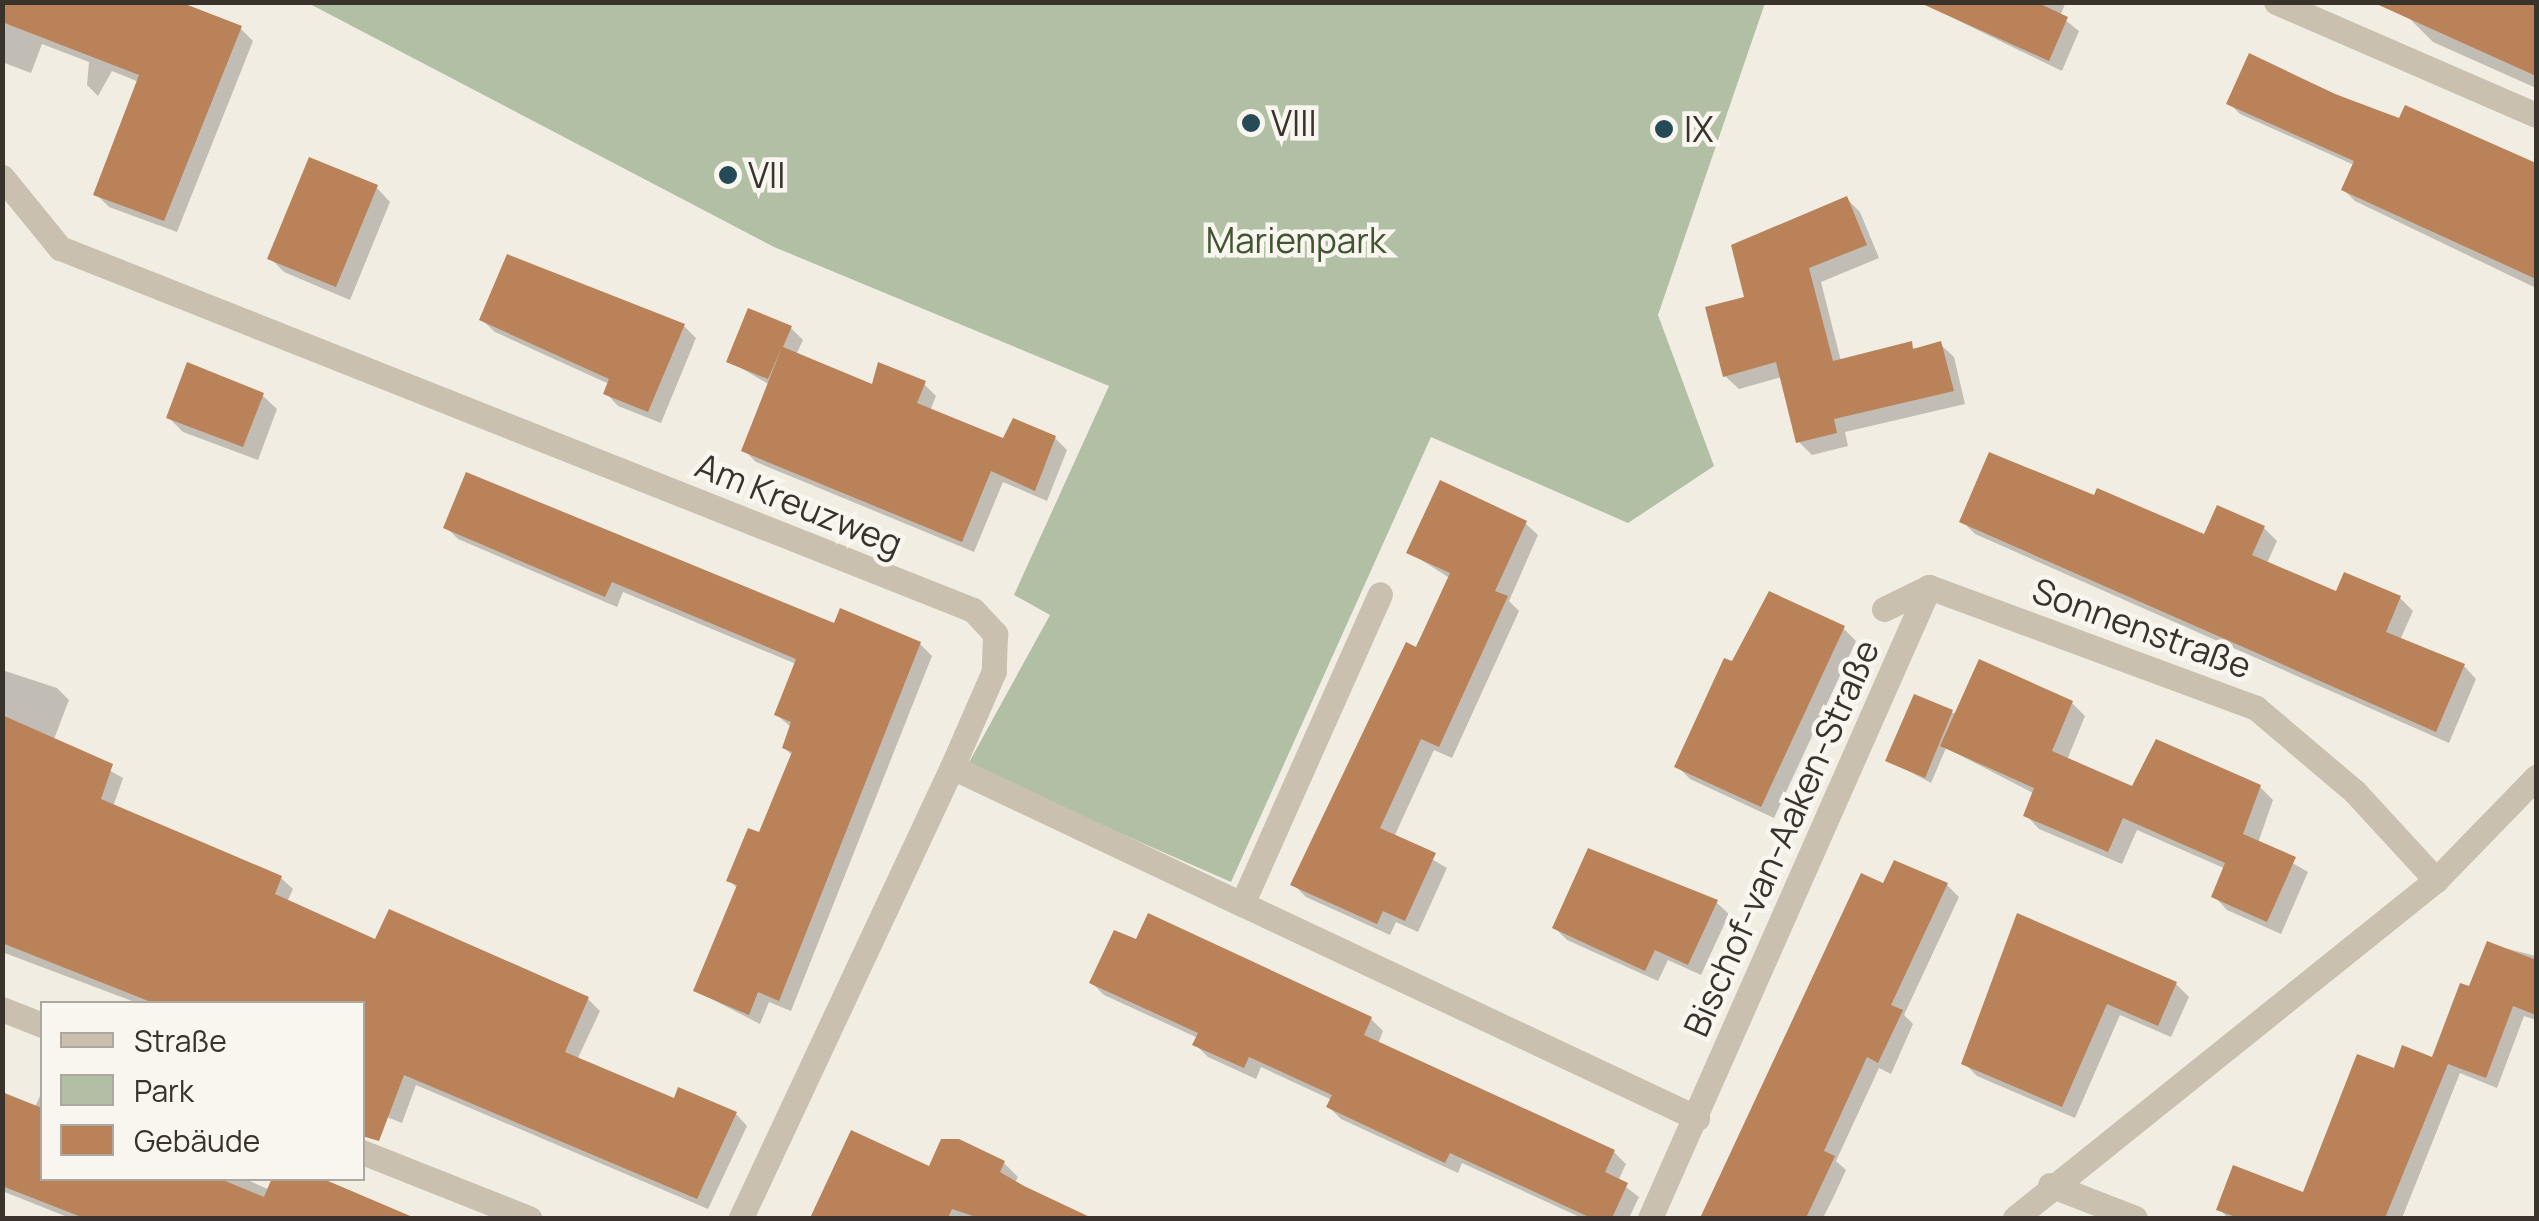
<!DOCTYPE html>
<html>
<head>
<meta charset="utf-8">
<style>
	body { margin:0 }
	#map { position:relative; width:2539px; height:1221px; overflow:hidden; background:#f2ede3; font-family:Manrope,sans-serif }
	div>[style] { position:absolute }
	.green>* { inset:0; background:#b1c0a4 }
	.shadow>* { inset:0; background:#0003 }
	.building>* { inset:0; background:#ba8258 }
	.street>* { height:25px; margin:-12.5px; padding:0 12.5px; transform-origin:12.5px; border-radius:12.5px; background:#c9c0af }
	.dots>* { width:28px; height:28px; translate:-50% -50%; box-sizing:border-box; border:5px solid #f9f6ef; border-radius:50% }
	span { translate:-50% -50%; white-space:nowrap; text-align:center; line-height:1.15; -webkit-text-stroke:9px #f9f6ef; paint-order:stroke }
	.poi-label { font-size:35px; color:#39332c }
	.left { translate:0 -50%; text-align:left }
	.park-label { font-size:35px; color:#425533 }
	.street-label { font-size:35px; color:#39332c }
	.frame { position:absolute; inset:0; border:5px solid #39332c; pointer-events:none }
	.legend { position:absolute; left:40px; top:1001px; width:325px; height:180px; box-sizing:border-box; background:#f9f6ef; border:2px solid #aca8a1; margin:0; padding:12px 18px; list-style:none; font-size:30px; color:#39332c }
	.legend li { display:flex; align-items:center; gap:20px; height:50px }
	.legend b { width:50px; border:2px solid #aca8a1 }
</style>
</head>
<body>
<div id="map">
	<div class="green">
		<i style="clip-path:polygon(308px 3px,1765px 3px,1658px 315px,1714px 466px,1628px 523px,1431px 437px,1231px 882px,967px 766px,1050px 615px,1014px 595px,1109px 386px,774px 247px)"></i>
	</div>
	<div class="shadow">
		<i style="clip-path:polygon(2px 2px,241px 29px,253px 41px,177px 232px,109px 207px,96px 194px,139px 82px,112px 71px,98px 96px,87px 85px,89px 62px,42px 44px,31px 73px,2px 62px)"></i>
		<i style="clip-path:polygon(1920px 2px,2066px 2px,2060px 16px,2079px 31px,2062px 71px)"></i>
		<i style="clip-path:polygon(2413px 2px,2536px 2px,2536px 88px,2433px 42px,2407px 16px)"></i>
		<i style="clip-path:polygon(2250px 57px,2400px 122px,2406px 108px,2536px 166px,2536px 288px,2355px 201px,2344px 190px,2354px 165px,2240px 114px,2229px 103px)"></i>
		<i style="clip-path:polygon(376px 187px,390px 202px,350px 300px,284px 272px,270px 258px)"></i>
		<i style="clip-path:polygon(1847px 199px,1860px 212px,1879px 258px,1821px 282px,1841px 361px,1940px 344px,1954px 357px,1965px 404px,1845px 432px,1848px 446px,1812px 455px,1799px 442px,1782px 377px,1739px 389px,1725px 376px,1747px 298px)"></i>
		<i style="clip-path:polygon(482px 320px,684px 326px,696px 338px,661px 423px,618px 406px,606px 393px,609px 384px,495px 332px)"></i>
		<i style="clip-path:polygon(791px 328px,803px 340px,796px 355px,873px 387px,924px 384px,936px 396px,930px 411px,1004px 442px,1055px 438px,1067px 450px,1047px 501px,1003px 482px,974px 552px,756px 462px,744px 450px,770px 385px,729px 361px)"></i>
		<i style="clip-path:polygon(262px 395px,277px 409px,258px 460px,183px 432px,169px 418px)"></i>
		<i style="clip-path:polygon(2095px 498px,2206px 538px,2264px 528px,2277px 541px,2267px 563px,2337px 594px,2400px 598px,2413px 611px,2400px 640px,2464px 666px,2476px 679px,2449px 743px,1975px 534px,1962px 521px)"></i>
		<i style="clip-path:polygon(1525px 523px,1538px 535px,1509px 601px,1519px 611px,1452px 758px,1434px 750px,1394px 837px,1447px 868px,1418px 932px,1396px 922px,1390px 935px,1306px 897px,1293px 884px,1451px 579px,1409px 552px)"></i>
		<i style="clip-path:polygon(446px 527px,920px 644px,932px 656px,791px 1011px,769px 1002px,760px 1024px,696px 991px,738px 889px,729px 880px,760px 836px,793px 756px,784px 748px,792px 728px,777px 715px,796px 664px,623px 592px,617px 607px,458px 539px)"></i>
		<i style="clip-path:polygon(1843px 628px,1856px 641px,1774px 818px,1690px 779px,1677px 766px,1733px 665px)"></i>
		<i style="clip-path:polygon(2px 670px,57px 688px,69px 700px,54px 739px,123px 778px,113px 807px,281px 878px,293px 889px,287px 902px,377px 942px,588px 999px,600px 1011px,577px 1060px,675px 1102px,736px 1114px,747px 1126px,708px 1209px,416px 1085px,402px 1123px,362px 1107px,362px 1004px,140px 1004px,2px 952px)"></i>
		<i style="clip-path:polygon(2072px 703px,2085px 716px,2067px 760px,2133px 789px,2260px 787px,2273px 800px,2258px 843px,2308px 872px,2281px 934px,2227px 910px,2214px 896px,2226px 869px,2137px 830px,2122px 864px,2039px 829px,2026px 815px,2035px 794px,1946px 748px,1931px 783px,1888px 760px,1952px 713px)"></i>
		<i style="clip-path:polygon(1862px 876px,1884px 886px,1947px 885px,1959px 897px,1904px 1015px,1913px 1024px,1891px 1074px,1879px 1068px,1836px 1161px,1846px 1170px,1834px 1196px,1823px 1218px,1703px 1218px)"></i>
		<i style="clip-path:polygon(1716px 902px,1729px 914px,1701px 975px,1668px 960px,1658px 981px,1567px 940px,1554px 927px)"></i>
		<i style="clip-path:polygon(2018px 916px,2176px 984px,2189px 997px,2171px 1037px,2120px 1015px,2075px 1118px,1977px 1076px,1964px 1063px)"></i>
		<i style="clip-path:polygon(2489px 944px,2536px 956px,2536px 1020px,2524px 1016px,2497px 1088px,2460px 1073px,2402px 1218px,2228px 1218px,2219px 1209px,2305px 1195px,2395px 1072px,2434px 1060px)"></i>
		<i style="clip-path:polygon(1092px 983px,1371px 1019px,1383px 1031px,1378px 1044px,1614px 1152px,1626px 1164px,1618px 1181px,1639px 1197px,1629px 1218px,1582px 1218px,1462px 1163px,1458px 1173px,1341px 1119px,1329px 1107px,1332px 1100px,1261px 1067px,1256px 1079px,1208px 1057px,1195px 1044px,1198px 1038px,1104px 995px)"></i>
		<i style="clip-path:polygon(40px 1096px,42px 1178px,243px 1178px,270px 1190px,315px 1178px,411px 1218px,70px 1218px,2px 1191px,2px 1098px,35px 1107px)"></i>
		<i style="clip-path:polygon(852px 1134px,930px 1170px,1004px 1163px,1018px 1177px,1015px 1183px,1077px 1218px,813px 1218px)"></i>
	</div>
	<div class="building">
		<i style="clip-path:polygon(2px 2px,180px 2px,242px 26px,164px 221px,93px 195px,139px 75px,2px 22px)"></i>
		<i style="clip-path:polygon(1918px 2px,2036px 2px,2068px 17px,2049px 61px)"></i>
		<i style="clip-path:polygon(2372px 2px,2536px 2px,2536px 76px)"></i>
		<i style="clip-path:polygon(2249px 53px,2335px 94px,2399px 118px,2405px 105px,2536px 163px,2536px 279px,2341px 190px,2354px 161px,2226px 104px)"></i>
		<i style="clip-path:polygon(309px 157px,378px 185px,336px 287px,267px 259px)"></i>
		<i style="clip-path:polygon(1847px 196px,1867px 245px,1809px 268px,1833px 361px,1912px 341px,1913px 349px,1941px 341px,1954px 391px,1834px 419px,1837px 433px,1796px 443px,1776px 362px,1723px 377px,1705px 307px,1744px 297px,1731px 245px)"></i>
		<i style="clip-path:polygon(507px 254px,685px 324px,648px 412px,603px 394px,609px 379px,479px 320px)"></i>
		<i style="clip-path:polygon(748px 308px,792px 326px,783px 347px,872px 384px,878px 362px,926px 381px,917px 403px,1003px 438px,1013px 418px,1056px 436px,1035px 491px,991px 471px,962px 542px,741px 451px,782px 347px,768px 379px,726px 362px)"></i>
		<i style="clip-path:polygon(187px 362px,264px 393px,243px 447px,166px 418px)"></i>
		<i style="clip-path:polygon(1989px 452px,2094px 495px,2097px 488px,2204px 534px,2217px 505px,2265px 526px,2252px 555px,2336px 591px,2344px 572px,2401px 596px,2386px 632px,2465px 664px,2436px 732px,1959px 522px)"></i>
		<i style="clip-path:polygon(466px 472px,834px 623px,840px 608px,921px 642px,779px 1001px,758px 992px,749px 1015px,693px 991px,737px 885px,726px 881px,748px 828px,759px 832px,792px 752px,782px 748px,791px 722px,774px 715px,796px 659px,612px 582px,605px 597px,443px 528px)"></i>
		<i style="clip-path:polygon(1440px 480px,1527px 521px,1495px 591px,1508px 596px,1439px 747px,1421px 739px,1380px 828px,1436px 853px,1405px 921px,1383px 911px,1377px 924px,1290px 885px,1406px 642px,1416px 647px,1450px 573px,1406px 553px)"></i>
		<i style="clip-path:polygon(1769px 591px,1845px 626px,1761px 807px,1674px 767px,1724px 658px,1732px 661px)"></i>
		<i style="clip-path:polygon(1979px 659px,2073px 701px,2052px 751px,2132px 786px,2156px 739px,2261px 785px,2243px 834px,2296px 857px,2267px 922px,2211px 897px,2225px 863px,2123px 818px,2108px 852px,2023px 816px,2034px 788px,1940px 746px)"></i>
		<i style="clip-path:polygon(1914px 694px,1953px 710px,1925px 778px,1885px 761px)"></i>
		<i style="clip-path:polygon(2px 715px,113px 764px,101px 799px,282px 876px,275px 894px,375px 939px,389px 909px,589px 997px,565px 1052px,674px 1098px,678px 1087px,737px 1112px,697px 1199px,404px 1075px,379px 1141px,362px 1136px,362px 1004px,156px 1004px,2px 943px)"></i>
		<i style="clip-path:polygon(1588px 848px,1718px 900px,1688px 965px,1655px 950px,1645px 971px,1552px 928px)"></i>
		<i style="clip-path:polygon(1894px 860px,1948px 883px,1891px 1005px,1903px 1010px,1878px 1063px,1867px 1057px,1824px 1151px,1835px 1156px,1806px 1218px,1700px 1218px,1861px 873px,1883px 883px)"></i>
		<i style="clip-path:polygon(1148px 913px,1372px 1017px,1364px 1035px,1615px 1150px,1605px 1172px,1628px 1183px,1612px 1218px,1591px 1218px,1450px 1153px,1445px 1163px,1326px 1107px,1332px 1095px,1249px 1057px,1244px 1068px,1192px 1045px,1198px 1033px,1089px 983px,1114px 930px,1136px 939px)"></i>
		<i style="clip-path:polygon(2017px 913px,2177px 982px,2158px 1026px,2107px 1004px,2062px 1107px,1961px 1064px)"></i>
		<i style="clip-path:polygon(2487px 941px,2536px 960px,2536px 1015px,2513px 1006px,2486px 1078px,2448px 1064px,2385px 1218px,2239px 1218px,2216px 1210px,2233px 1165px,2303px 1192px,2357px 1054px,2394px 1068px,2402px 1045px,2432px 1057px,2460px 983px,2469px 986px)"></i>
		<i style="clip-path:polygon(2px 1092px,42px 1108px,42px 1178px,218px 1178px,264px 1197px,272px 1178px,321px 1178px,415px 1218px,84px 1218px,2px 1186px)"></i>
		<i style="clip-path:polygon(851px 1130px,929px 1166px,941px 1139px,959px 1139px,1005px 1161px,1000px 1172px,1024px 1186px,1092px 1218px,979px 1218px,952px 1209px,948px 1218px,810px 1218px)"></i>
	</div>
	<div class="street">
		<i style="left:2276px;top:2px;width:283px;rotate:23.5deg"></i>
		<i style="left:2px;top:177px;width:92px;rotate:50.8deg"></i>
		<i style="left:60px;top:248px;width:982px;rotate:21.63deg"></i>
		<i style="left:973px;top:610px;width:33px;rotate:47deg"></i>
		<i style="left:995px;top:634px;width:37px;rotate:92deg"></i>
		<i style="left:994px;top:671px;width:105px;rotate:113.6deg"></i>
		<i style="left:952px;top:767px;width:498px;rotate:115.1deg"></i>
		<i style="left:1884px;top:609px;width:50px;rotate:-26.1deg"></i>
		<i style="left:1929px;top:587px;width:349px;rotate:20.3deg"></i>
		<i style="left:2256px;top:708px;width:130px;rotate:40.3deg"></i>
		<i style="left:2355px;top:792px;width:120px;rotate:47.4deg"></i>
		<i style="left:952px;top:767px;width:321px;rotate:25.3deg"></i>
		<i style="left:1242px;top:904px;width:339px;rotate:-66deg"></i>
		<i style="left:1242px;top:904px;width:503px;rotate:25.19deg"></i>
		<i style="left:2px;top:1009px;width:43px;rotate:21.8deg"></i>
		<i style="left:362px;top:1152px;width:180px;rotate:21.6deg"></i>
		<i style="left:2050px;top:1185px;width:91px;rotate:21.2deg"></i>
		<i style="left:1650px;top:1218px;width:690px;rotate:-66.15deg"></i>
		<i style="left:2015px;top:1218px;width:540px;rotate:-38.76deg"></i>
		<i style="left:2436px;top:880px;width:144px;rotate:-45.8deg"></i>
	</div>
	<div class="dots">
		<i style="left:1251px;top:123px;background:#264a56"></i>
		<i style="left:1664px;top:129px;background:#264a56"></i>
		<i style="left:728px;top:175px;background:#264a56"></i>
	</div>
	<div class="poi-label">
		<span class="left" style="left:1271px;top:123px">VIII</span>
		<span class="left" style="left:1684px;top:129px">IX</span>
		<span class="left" style="left:748px;top:175px">VII</span>
	</div>
	<div class="park-label">
		<span style="left:1296px;top:240px">Marienpark</span>
	</div>
	<div class="street-label">
		<span style="left:799px;top:504px;rotate:22deg">Am Kreuzweg</span>
		<span style="left:2142px;top:628px;rotate:20deg">Sonnenstraße</span>
		<span style="left:1781px;top:838px;rotate:-66deg">Bischof-van-Aaken-Straße</span>
	</div>
	<div class="frame"></div>
	<ul class="legend">
	<li><b style="height:12px;background:#c9c0af"></b>Straße</li>
	<li><b style="height:28px;background:#b1c0a4"></b>Park</li>
	<li><b style="height:28px;background:#ba8258"></b>Gebäude</li>
	</ul>
</div>
</body>
</html>
